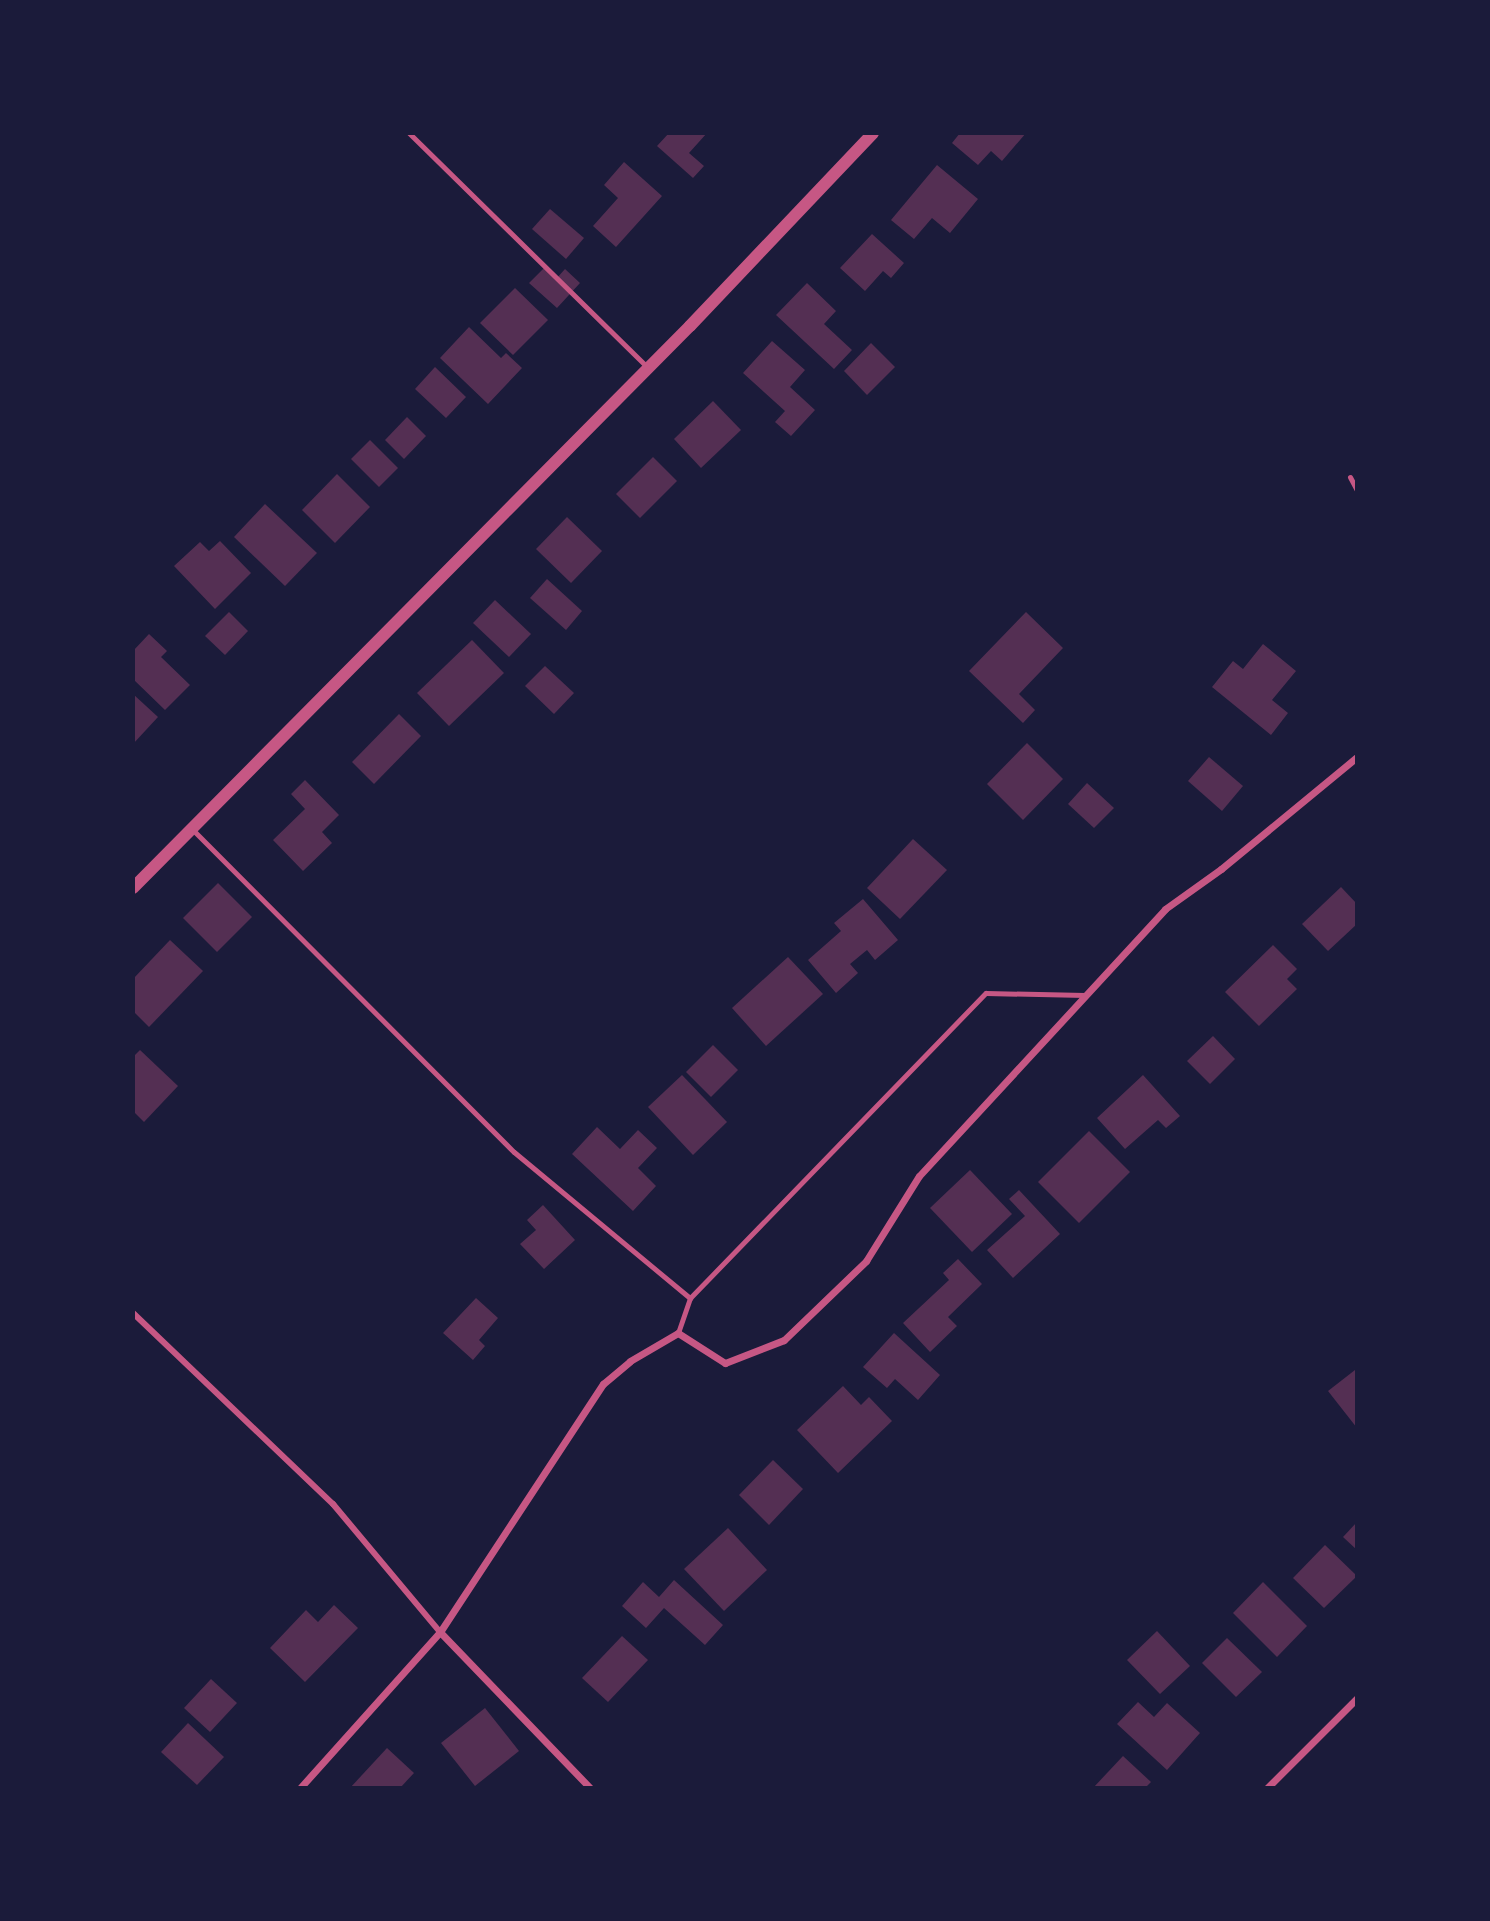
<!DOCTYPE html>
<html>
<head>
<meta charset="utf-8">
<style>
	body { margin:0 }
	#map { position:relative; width:1490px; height:1921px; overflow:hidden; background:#1b1b3a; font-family:"Fira Sans",sans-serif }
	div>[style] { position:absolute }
	.building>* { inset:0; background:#542f53 }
	.service>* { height:5px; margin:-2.5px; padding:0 2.5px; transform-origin:2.5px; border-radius:2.5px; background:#c65784 }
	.pedestrian>* { height:6px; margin:-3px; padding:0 3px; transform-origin:3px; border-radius:3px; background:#c65784 }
	.minor>* { height:7px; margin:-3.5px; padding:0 3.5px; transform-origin:3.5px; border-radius:3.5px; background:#c65784 }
	.tertiary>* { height:12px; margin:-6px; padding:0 6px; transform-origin:6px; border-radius:6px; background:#c65784 }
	span { translate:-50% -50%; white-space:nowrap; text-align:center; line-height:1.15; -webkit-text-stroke:5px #1b1b3a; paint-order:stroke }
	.frame { position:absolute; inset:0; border:135px solid #1b1b3a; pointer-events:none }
</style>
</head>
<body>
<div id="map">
	<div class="building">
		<i style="clip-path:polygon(669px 133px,707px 133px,689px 153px,704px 166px,693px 178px,657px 146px)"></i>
		<i style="clip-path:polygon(960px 133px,1026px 133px,1002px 161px,991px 151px,978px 165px,952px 143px)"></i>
		<i style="clip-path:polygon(624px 162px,662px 196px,616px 247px,593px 226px,618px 198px,604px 185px)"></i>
		<i style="clip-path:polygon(937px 165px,978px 199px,950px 233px,932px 218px,914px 239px,891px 220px)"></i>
		<i style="clip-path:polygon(550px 209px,584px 238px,566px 259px,532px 229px)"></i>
		<i style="clip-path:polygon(872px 234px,904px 263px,891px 278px,883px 271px,865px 291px,840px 268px)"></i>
		<i style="clip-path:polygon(544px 268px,556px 279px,565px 269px,580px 283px,557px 308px,529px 283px)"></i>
		<i style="clip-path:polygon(807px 283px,836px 311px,824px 324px,852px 350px,834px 369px,776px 315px)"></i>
		<i style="clip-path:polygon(515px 288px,548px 320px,513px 355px,480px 323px)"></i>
		<i style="clip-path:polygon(469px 327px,501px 358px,506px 353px,522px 368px,488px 404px,440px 358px)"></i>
		<i style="clip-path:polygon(772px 341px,805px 370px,790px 387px,815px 410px,791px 436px,775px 422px,785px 411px,743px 373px)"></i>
		<i style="clip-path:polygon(871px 343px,895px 367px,867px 395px,844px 371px)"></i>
		<i style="clip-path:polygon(435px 367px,466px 397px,446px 418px,415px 389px)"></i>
		<i style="clip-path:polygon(713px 401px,741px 430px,701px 468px,674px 439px)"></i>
		<i style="clip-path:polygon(407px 417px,426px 436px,404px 459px,385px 440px)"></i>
		<i style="clip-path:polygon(370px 440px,398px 468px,379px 487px,351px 459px)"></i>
		<i style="clip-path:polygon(653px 457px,677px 481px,640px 518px,616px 494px)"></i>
		<i style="clip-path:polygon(337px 474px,370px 507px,335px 543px,302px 510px)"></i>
		<i style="clip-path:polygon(265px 504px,317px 553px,285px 586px,234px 537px)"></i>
		<i style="clip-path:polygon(567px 517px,602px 551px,571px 583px,536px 549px)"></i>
		<i style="clip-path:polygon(220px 541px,251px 573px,215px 609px,174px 566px,200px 542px,209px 551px)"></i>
		<i style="clip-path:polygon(547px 579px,582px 611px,566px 630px,530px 598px)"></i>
		<i style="clip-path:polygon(495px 600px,531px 634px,509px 657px,473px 623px)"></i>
		<i style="clip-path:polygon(229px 612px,248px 631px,225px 655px,205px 636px)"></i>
		<i style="clip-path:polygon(1026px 612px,1063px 648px,1019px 694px,1035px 710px,1023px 723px,969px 671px)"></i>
		<i style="clip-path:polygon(149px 634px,167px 651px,161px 657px,190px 685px,165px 710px,133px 679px,133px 651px)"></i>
		<i style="clip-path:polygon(472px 640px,504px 673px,449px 726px,417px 693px)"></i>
		<i style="clip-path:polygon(1263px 644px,1296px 671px,1272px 700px,1288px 713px,1271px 735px,1212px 687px,1233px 661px,1243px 669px)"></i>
		<i style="clip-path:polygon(545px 666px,574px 693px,554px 714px,525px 686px)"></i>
		<i style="clip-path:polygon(133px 694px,158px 717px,133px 744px)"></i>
		<i style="clip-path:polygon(399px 714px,421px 736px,374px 784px,352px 762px)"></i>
		<i style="clip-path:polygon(1027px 743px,1063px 779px,1023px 820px,987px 784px)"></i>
		<i style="clip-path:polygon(1209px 757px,1243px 786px,1222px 811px,1188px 781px)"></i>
		<i style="clip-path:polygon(305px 780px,339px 815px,322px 832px,332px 843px,303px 871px,273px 840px,305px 809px,291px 794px)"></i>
		<i style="clip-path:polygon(1087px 783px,1114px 808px,1094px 828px,1068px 804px)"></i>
		<i style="clip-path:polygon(913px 839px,947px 870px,900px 919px,867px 888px)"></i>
		<i style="clip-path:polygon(218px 883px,252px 917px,217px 952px,183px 918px)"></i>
		<i style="clip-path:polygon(1341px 887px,1357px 904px,1357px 924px,1328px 951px,1302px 924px)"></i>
		<i style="clip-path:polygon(863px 899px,898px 940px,875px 960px,867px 950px,850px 964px,858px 973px,836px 993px,808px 960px,841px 931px,834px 923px)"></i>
		<i style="clip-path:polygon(170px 940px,203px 971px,149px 1027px,133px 1011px,133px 979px)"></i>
		<i style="clip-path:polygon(1273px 945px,1297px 969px,1287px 979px,1297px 989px,1259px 1026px,1225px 992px)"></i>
		<i style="clip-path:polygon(788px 957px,823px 994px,766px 1046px,732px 1008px)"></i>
		<i style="clip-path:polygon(1213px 1036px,1235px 1059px,1210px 1084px,1187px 1061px)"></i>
		<i style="clip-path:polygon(713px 1045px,738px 1070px,711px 1097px,686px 1072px)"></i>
		<i style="clip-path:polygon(140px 1050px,178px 1086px,144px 1122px,133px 1111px,133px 1057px)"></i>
		<i style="clip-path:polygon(682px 1075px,727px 1122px,693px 1155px,648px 1107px)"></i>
		<i style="clip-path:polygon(1143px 1075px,1180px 1116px,1166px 1128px,1158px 1120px,1125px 1149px,1097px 1118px)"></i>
		<i style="clip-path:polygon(597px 1127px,620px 1149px,638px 1130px,657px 1148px,638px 1168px,656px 1186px,633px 1211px,572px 1154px)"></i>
		<i style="clip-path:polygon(1089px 1131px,1130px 1172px,1079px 1223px,1038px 1182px)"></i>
		<i style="clip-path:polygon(970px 1170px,1012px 1214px,972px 1252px,930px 1208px)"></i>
		<i style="clip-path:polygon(1019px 1190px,1060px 1234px,1013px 1278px,987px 1250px,1025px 1216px,1009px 1199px)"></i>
		<i style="clip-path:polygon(543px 1205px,575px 1240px,544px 1269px,520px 1244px,536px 1230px,527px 1220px)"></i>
		<i style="clip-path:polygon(958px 1259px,982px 1284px,948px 1317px,957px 1326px,930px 1352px,903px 1323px,949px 1280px,943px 1273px)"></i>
		<i style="clip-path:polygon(476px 1298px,498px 1318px,479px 1340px,485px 1346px,473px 1360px,443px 1333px)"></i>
		<i style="clip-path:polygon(894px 1333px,940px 1375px,918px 1400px,895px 1379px,887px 1388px,863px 1367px)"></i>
		<i style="clip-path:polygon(1355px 1370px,1357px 1372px,1357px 1428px,1328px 1391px)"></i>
		<i style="clip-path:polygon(843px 1386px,861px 1405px,869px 1397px,892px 1421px,838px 1473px,797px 1430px)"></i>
		<i style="clip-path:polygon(773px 1460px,803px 1489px,769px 1525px,739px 1495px)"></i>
		<i style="clip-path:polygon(1357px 1522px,1357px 1550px,1343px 1537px)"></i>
		<i style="clip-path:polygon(728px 1528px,767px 1570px,724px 1611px,684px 1569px)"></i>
		<i style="clip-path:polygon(1325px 1545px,1357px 1576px,1324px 1608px,1293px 1578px)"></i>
		<i style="clip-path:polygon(674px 1580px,723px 1625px,705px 1645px,664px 1608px,646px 1628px,622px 1606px,643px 1582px,659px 1597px)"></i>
		<i style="clip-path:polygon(1263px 1582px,1307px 1626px,1277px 1657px,1233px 1613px)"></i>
		<i style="clip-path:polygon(334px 1605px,358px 1628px,305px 1682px,270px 1648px,306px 1610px,318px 1622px)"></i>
		<i style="clip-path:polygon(1157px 1631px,1190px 1666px,1160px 1694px,1127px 1660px)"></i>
		<i style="clip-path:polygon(622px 1636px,648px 1660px,608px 1702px,582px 1678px)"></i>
		<i style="clip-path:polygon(1227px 1638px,1262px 1672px,1236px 1697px,1202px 1663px)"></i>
		<i style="clip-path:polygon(211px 1679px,237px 1703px,210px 1732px,184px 1708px)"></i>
		<i style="clip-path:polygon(1138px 1702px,1154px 1717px,1167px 1703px,1200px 1733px,1167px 1770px,1117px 1724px)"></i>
		<i style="clip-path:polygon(485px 1708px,519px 1751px,475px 1786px,441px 1743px)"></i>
		<i style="clip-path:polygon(188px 1723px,224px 1757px,197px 1785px,161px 1752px)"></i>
		<i style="clip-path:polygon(387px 1748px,414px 1773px,400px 1788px,350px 1788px)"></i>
		<i style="clip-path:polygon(1123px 1756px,1151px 1782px,1145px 1788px,1093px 1788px)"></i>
	</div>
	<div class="service">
		<i style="left:409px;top:133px;width:335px;rotate:44.5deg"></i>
		<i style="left:1350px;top:477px;width:15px;rotate:62deg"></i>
		<i style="left:191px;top:828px;width:457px;rotate:45.1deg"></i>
		<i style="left:514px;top:1152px;width:229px;rotate:39.7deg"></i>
		<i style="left:690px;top:1298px;width:37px;rotate:109deg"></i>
		<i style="left:690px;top:1298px;width:425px;rotate:-45.9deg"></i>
		<i style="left:986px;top:993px;width:99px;rotate:1.2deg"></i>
	</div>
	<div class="pedestrian">
		<i style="left:133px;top:1313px;width:277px;rotate:43.7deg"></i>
		<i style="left:333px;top:1504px;width:167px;rotate:50.1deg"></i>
	</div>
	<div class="minor">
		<i style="left:440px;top:1632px;width:216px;rotate:46.1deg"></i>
		<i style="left:300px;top:1788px;width:210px;rotate:-48.1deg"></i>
		<i style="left:440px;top:1632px;width:297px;rotate:-56.7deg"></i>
		<i style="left:603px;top:1384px;width:35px;rotate:-40deg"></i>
		<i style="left:630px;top:1361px;width:56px;rotate:-30.3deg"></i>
		<i style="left:678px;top:1333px;width:56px;rotate:32.6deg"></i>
		<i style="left:725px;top:1363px;width:63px;rotate:-21.3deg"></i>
		<i style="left:784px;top:1340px;width:114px;rotate:-43.9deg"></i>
		<i style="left:866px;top:1261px;width:100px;rotate:-58.1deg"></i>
		<i style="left:919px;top:1176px;width:363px;rotate:-47.3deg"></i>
		<i style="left:1165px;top:909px;width:69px;rotate:-35.5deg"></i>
		<i style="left:1221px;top:869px;width:176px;rotate:-39.5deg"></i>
		<i style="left:1267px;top:1788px;width:127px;rotate:-45deg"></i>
	</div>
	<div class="tertiary">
		<i style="left:133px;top:888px;width:791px;rotate:-45.26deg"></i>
		<i style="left:690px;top:326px;width:266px;rotate:-46.5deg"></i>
	</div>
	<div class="frame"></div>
</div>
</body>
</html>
